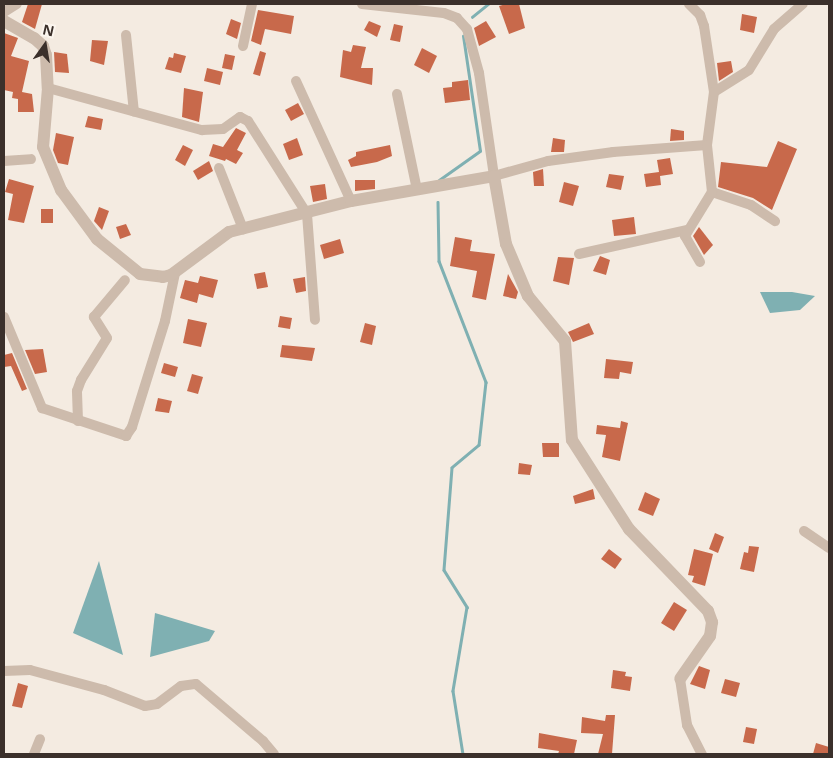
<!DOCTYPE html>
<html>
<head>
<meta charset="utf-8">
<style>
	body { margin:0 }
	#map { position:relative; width:833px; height:758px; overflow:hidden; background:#f4ebe1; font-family:"Open Sans",sans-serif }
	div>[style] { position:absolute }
	.water>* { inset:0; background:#7fb0b2 }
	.stream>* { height:2.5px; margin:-1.25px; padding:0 1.25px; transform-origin:1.25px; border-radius:1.25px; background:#7fb0b2 }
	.building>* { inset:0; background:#c8694b }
	.minor>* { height:10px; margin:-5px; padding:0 5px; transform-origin:5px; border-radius:5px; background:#cdbbac }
	.tertiary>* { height:12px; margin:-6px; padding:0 6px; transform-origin:6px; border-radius:6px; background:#cdbbac }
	span { translate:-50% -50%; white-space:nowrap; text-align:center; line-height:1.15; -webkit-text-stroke:4.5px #fbf5ee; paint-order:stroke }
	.frame { position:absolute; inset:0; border:5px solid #3b302b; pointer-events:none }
	.north { position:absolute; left:20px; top:20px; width:50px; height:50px; -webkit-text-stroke:4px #fbf5ee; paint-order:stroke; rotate:13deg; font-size:14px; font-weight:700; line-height:20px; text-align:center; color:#3b302b }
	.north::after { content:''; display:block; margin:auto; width:18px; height:22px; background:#3b302b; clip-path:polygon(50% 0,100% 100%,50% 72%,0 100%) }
</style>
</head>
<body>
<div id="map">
	<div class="water">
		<i style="clip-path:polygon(760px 292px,792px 292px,815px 296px,800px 310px,770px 313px)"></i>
		<i style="clip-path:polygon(99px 561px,123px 655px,73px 633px)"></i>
		<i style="clip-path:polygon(155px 613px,215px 631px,209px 641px,150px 657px)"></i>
	</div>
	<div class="stream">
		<i style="left:472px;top:17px;width:21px;rotate:-39deg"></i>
		<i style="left:439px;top:180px;width:50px;rotate:-35.3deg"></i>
		<i style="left:480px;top:151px;width:116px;rotate:-98.4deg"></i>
		<i style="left:438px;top:202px;width:59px;rotate:89deg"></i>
		<i style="left:439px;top:261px;width:130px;rotate:68.8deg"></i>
		<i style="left:486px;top:382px;width:63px;rotate:96.3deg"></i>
		<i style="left:479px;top:445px;width:35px;rotate:140deg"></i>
		<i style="left:452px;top:468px;width:102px;rotate:94.5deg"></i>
		<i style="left:444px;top:570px;width:44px;rotate:58.1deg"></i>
		<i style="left:467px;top:607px;width:85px;rotate:99.5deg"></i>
		<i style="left:453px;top:691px;width:64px;rotate:81deg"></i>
	</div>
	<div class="building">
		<i style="clip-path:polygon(28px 4px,42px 4px,35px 29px,22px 22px)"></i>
		<i style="clip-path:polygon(506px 4px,519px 4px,525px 28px,509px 34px,499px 6px)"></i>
		<i style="clip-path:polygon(258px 10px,294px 16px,291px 34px,265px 29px,261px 45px,251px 41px)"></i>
		<i style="clip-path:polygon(742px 14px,757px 17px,754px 33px,740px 30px)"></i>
		<i style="clip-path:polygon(231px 19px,241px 23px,237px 39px,226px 34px)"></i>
		<i style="clip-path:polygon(369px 21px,381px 26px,377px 37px,364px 30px)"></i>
		<i style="clip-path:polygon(486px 21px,496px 37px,479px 46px,474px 28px)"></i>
		<i style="clip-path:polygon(394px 24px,403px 26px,400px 42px,390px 40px)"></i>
		<i style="clip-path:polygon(4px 33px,18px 38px,11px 56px,29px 61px,22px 92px,32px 94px,34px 112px,18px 112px,18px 99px,12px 98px,13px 92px,4px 90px)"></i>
		<i style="clip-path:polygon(92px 40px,108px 41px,104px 65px,90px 61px)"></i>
		<i style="clip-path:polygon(353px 45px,366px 47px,361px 68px,373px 68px,372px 85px,340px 77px,343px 50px,351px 52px)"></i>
		<i style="clip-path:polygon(422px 48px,437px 56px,429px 73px,414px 65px)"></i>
		<i style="clip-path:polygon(260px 51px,266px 53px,260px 76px,253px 74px)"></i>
		<i style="clip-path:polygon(54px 52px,67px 54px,69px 73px,55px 72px)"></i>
		<i style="clip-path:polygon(174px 53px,186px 56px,181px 73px,165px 69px,169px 57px,173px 58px)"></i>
		<i style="clip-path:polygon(225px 54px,235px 56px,232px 70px,222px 68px)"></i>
		<i style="clip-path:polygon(731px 61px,733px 72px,719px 81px,717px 63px)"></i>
		<i style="clip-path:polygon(207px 68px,223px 72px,220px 85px,204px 81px)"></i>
		<i style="clip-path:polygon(468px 80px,470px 100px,445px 103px,443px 88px,452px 87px,452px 82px)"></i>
		<i style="clip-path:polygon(184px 88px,203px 92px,199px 122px,182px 117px)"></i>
		<i style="clip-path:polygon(298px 103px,304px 114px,291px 121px,285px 110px)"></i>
		<i style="clip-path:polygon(88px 116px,103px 119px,101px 130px,85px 127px)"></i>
		<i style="clip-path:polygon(236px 128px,246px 133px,237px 150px,243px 153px,236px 164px,226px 159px,225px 161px,209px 156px,213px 144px,223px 147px)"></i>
		<i style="clip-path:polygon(671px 129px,684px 131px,684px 140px,670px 141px)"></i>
		<i style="clip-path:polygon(56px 133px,74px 137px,68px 165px,58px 163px,53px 150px)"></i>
		<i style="clip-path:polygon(297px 138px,303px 155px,289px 160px,283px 144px)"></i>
		<i style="clip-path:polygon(553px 138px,565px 140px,564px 152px,551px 152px)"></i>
		<i style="clip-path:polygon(778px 141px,797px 149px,772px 210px,753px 198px,718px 187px,721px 162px,767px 167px)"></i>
		<i style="clip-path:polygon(183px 145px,193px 150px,185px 166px,175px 160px)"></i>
		<i style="clip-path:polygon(390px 145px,392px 156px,377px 162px,351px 167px,348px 160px,356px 156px,356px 152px)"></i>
		<i style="clip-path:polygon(670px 158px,673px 174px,660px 176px,661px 185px,646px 187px,644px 174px,659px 172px,657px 160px)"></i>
		<i style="clip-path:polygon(209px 161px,213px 171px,198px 180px,193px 171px)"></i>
		<i style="clip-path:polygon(543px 169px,544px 186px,534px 186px,533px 172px)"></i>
		<i style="clip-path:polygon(609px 174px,624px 176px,621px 190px,606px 187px)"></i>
		<i style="clip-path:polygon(9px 179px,34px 186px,24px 223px,8px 220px,13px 194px,5px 192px)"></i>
		<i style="clip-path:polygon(355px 180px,375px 180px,375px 189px,355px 191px)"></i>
		<i style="clip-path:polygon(564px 182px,579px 186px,573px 206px,559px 202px)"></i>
		<i style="clip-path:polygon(325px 184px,327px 199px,313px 202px,310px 186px)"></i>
		<i style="clip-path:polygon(99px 207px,109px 211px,102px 230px,94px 221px)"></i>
		<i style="clip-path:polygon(41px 209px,53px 209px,53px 223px,41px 223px)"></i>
		<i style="clip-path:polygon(634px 217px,636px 234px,614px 236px,612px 220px)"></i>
		<i style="clip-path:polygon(126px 224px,131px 235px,120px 239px,116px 227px)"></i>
		<i style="clip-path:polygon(699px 227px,713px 245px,704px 255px,693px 236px)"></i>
		<i style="clip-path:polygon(455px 237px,472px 240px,470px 251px,495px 254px,486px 300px,472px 297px,477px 271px,450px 266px)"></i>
		<i style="clip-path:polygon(340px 239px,344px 253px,324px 259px,320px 245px)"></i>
		<i style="clip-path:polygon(600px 256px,610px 260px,606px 275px,593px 271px)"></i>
		<i style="clip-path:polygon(558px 257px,574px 258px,569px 285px,553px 281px)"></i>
		<i style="clip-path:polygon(265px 272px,268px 287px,257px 289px,254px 274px)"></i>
		<i style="clip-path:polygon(508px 274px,518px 292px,516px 299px,503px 296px)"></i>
		<i style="clip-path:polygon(200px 276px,218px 280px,213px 298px,199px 294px,197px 303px,180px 298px,185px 280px,198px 283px)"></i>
		<i style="clip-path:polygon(305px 277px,306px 291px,296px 293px,293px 279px)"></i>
		<i style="clip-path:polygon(280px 316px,292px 318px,290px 329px,278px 327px)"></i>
		<i style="clip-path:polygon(188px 319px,207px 323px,201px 347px,183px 343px)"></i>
		<i style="clip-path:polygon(365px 323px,376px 326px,372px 345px,360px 342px)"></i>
		<i style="clip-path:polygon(589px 323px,594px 334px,573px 342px,568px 332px)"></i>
		<i style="clip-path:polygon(282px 345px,315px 348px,312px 361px,280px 357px)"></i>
		<i style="clip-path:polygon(43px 349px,47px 372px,35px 374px,25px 350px)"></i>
		<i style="clip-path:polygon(12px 353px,27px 389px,22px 391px,11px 366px,4px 367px,4px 355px)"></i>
		<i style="clip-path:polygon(606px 359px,633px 362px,631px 374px,620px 372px,619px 379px,604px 378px)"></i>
		<i style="clip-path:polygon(164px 363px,178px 367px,175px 377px,161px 373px)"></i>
		<i style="clip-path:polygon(192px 374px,203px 377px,198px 394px,187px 391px)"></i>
		<i style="clip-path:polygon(158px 398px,172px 401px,169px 413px,155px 411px)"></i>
		<i style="clip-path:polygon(621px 421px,628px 423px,620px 461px,602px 457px,606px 435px,596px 434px,597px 425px,620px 428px)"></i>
		<i style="clip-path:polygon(542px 443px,559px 443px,559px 457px,543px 457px)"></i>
		<i style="clip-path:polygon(519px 463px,532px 465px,530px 475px,518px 474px)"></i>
		<i style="clip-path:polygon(593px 489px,595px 499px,575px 504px,573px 496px)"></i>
		<i style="clip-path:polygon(645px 492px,660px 499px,653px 516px,638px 510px)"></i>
		<i style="clip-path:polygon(715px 533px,724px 537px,718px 553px,709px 549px)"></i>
		<i style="clip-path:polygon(749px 546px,759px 547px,754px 572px,740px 569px,744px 552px,748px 553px)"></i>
		<i style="clip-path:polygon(609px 549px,622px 559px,615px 569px,601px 559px)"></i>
		<i style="clip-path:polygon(694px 549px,713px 554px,705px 586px,692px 582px,694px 576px,688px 575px)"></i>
		<i style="clip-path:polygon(674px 602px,687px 610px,674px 631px,661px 623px)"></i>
		<i style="clip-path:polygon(699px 666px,710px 670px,705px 689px,690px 684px)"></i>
		<i style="clip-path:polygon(613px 670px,626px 672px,625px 676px,632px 677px,630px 691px,611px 688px)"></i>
		<i style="clip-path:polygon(725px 679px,740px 683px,736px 697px,721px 693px)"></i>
		<i style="clip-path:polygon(18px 683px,28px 686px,22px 708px,12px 706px)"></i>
		<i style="clip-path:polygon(606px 715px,615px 715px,612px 754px,598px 754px,603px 734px,581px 733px,582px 717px,605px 721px)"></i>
		<i style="clip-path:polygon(746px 727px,757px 729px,754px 744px,743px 742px)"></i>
		<i style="clip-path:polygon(539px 733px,577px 740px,574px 754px,558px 754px,559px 751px,538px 748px)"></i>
		<i style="clip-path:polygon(816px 743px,829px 747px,829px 754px,813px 754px)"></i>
	</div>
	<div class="minor">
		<i style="left:362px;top:4px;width:82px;rotate:6.3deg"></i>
		<i style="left:444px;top:13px;width:14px;rotate:21deg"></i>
		<i style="left:457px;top:18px;width:15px;rotate:48deg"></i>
		<i style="left:467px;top:29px;width:46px;rotate:74.7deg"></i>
		<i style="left:479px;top:73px;width:104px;rotate:81.7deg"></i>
		<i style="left:494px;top:176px;width:56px;rotate:-15.5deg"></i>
		<i style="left:548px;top:161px;width:66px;rotate:-7.9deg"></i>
		<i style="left:613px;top:152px;width:94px;rotate:-4.3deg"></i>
		<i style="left:707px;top:145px;width:53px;rotate:-82.5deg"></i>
		<i style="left:689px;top:4px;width:16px;rotate:45deg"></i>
		<i style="left:700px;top:15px;width:12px;rotate:70deg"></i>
		<i style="left:704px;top:26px;width:67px;rotate:81.4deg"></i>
		<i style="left:714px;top:92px;width:41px;rotate:-32.2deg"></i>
		<i style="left:749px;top:70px;width:48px;rotate:-58.6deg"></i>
		<i style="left:774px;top:29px;width:38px;rotate:-41deg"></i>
		<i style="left:4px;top:12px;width:15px;rotate:-32deg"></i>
		<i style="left:126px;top:35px;width:77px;rotate:84.1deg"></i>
		<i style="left:243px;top:46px;width:43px;rotate:-77.9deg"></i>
		<i style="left:296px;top:81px;width:132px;rotate:65.4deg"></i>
		<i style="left:48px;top:88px;width:160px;rotate:15.3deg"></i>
		<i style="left:202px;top:130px;width:21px;rotate:-3deg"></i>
		<i style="left:223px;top:129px;width:21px;rotate:-35deg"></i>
		<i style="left:240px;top:117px;width:9px;rotate:27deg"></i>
		<i style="left:248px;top:121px;width:110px;rotate:57.6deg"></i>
		<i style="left:307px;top:214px;width:106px;rotate:85.7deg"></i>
		<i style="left:397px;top:94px;width:98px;rotate:78.2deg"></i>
		<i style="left:4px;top:161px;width:27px;rotate:-4deg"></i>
		<i style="left:219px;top:168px;width:66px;rotate:68.5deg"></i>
		<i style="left:712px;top:192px;width:41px;rotate:18.4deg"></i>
		<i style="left:751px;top:205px;width:29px;rotate:34deg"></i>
		<i style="left:579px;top:254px;width:111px;rotate:-12.5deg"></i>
		<i style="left:700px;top:262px;width:30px;rotate:-120deg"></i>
		<i style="left:685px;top:236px;width:52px;rotate:-58.5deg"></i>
		<i style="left:712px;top:192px;width:47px;rotate:-96.1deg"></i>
		<i style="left:4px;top:317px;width:99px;rotate:67.3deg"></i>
		<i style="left:42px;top:408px;width:89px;rotate:18.4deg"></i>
		<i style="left:126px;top:436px;width:11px;rotate:-56deg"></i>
		<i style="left:132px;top:427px;width:111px;rotate:-72.7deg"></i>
		<i style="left:165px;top:321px;width:49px;rotate:-78.2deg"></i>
		<i style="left:78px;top:421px;width:30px;rotate:-92deg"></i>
		<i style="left:77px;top:391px;width:12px;rotate:-70deg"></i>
		<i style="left:81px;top:380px;width:49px;rotate:-58.2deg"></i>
		<i style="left:107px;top:338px;width:25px;rotate:-122deg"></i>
		<i style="left:94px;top:317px;width:48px;rotate:-50deg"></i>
		<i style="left:804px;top:531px;width:30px;rotate:34deg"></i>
		<i style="left:4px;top:671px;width:26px;rotate:-2deg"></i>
		<i style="left:30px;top:670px;width:77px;rotate:15.1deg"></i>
		<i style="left:104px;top:690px;width:44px;rotate:21.3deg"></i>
		<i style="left:145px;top:706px;width:12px;rotate:-9deg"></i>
		<i style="left:157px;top:704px;width:30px;rotate:-37deg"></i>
		<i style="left:181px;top:686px;width:15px;rotate:-8deg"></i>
		<i style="left:196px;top:684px;width:88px;rotate:40.4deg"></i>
		<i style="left:263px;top:741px;width:17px;rotate:50deg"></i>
		<i style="left:680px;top:679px;width:47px;rotate:81.3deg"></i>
		<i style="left:687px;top:725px;width:33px;rotate:63deg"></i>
		<i style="left:34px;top:754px;width:16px;rotate:-68deg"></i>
	</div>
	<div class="tertiary">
		<i style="left:4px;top:21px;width:34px;rotate:30deg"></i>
		<i style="left:34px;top:38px;width:12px;rotate:42deg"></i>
		<i style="left:43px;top:46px;width:9px;rotate:72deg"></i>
		<i style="left:46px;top:55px;width:33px;rotate:87deg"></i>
		<i style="left:48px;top:88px;width:59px;rotate:94.8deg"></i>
		<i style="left:43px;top:147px;width:47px;rotate:67.3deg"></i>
		<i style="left:61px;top:190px;width:61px;rotate:53.7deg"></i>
		<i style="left:97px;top:239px;width:55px;rotate:39.1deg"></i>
		<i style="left:140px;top:274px;width:23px;rotate:7deg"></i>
		<i style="left:163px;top:277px;width:8px;rotate:-14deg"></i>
		<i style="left:171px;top:275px;width:72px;rotate:-36.6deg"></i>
		<i style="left:229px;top:232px;width:126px;rotate:-14.3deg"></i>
		<i style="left:351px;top:201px;width:145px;rotate:-9.9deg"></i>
		<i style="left:494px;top:176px;width:69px;rotate:80deg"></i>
		<i style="left:506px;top:244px;width:56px;rotate:67.1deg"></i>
		<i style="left:528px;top:296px;width:58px;rotate:50.6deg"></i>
		<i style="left:565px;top:341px;width:99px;rotate:86deg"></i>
		<i style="left:572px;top:440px;width:106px;rotate:57.4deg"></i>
		<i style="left:629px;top:529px;width:114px;rotate:46.1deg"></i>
		<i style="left:708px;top:611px;width:12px;rotate:70deg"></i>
		<i style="left:712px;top:622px;width:14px;rotate:98deg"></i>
		<i style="left:710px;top:636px;width:52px;rotate:124.9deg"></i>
	</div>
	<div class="frame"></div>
	<div class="north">N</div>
</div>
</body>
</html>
